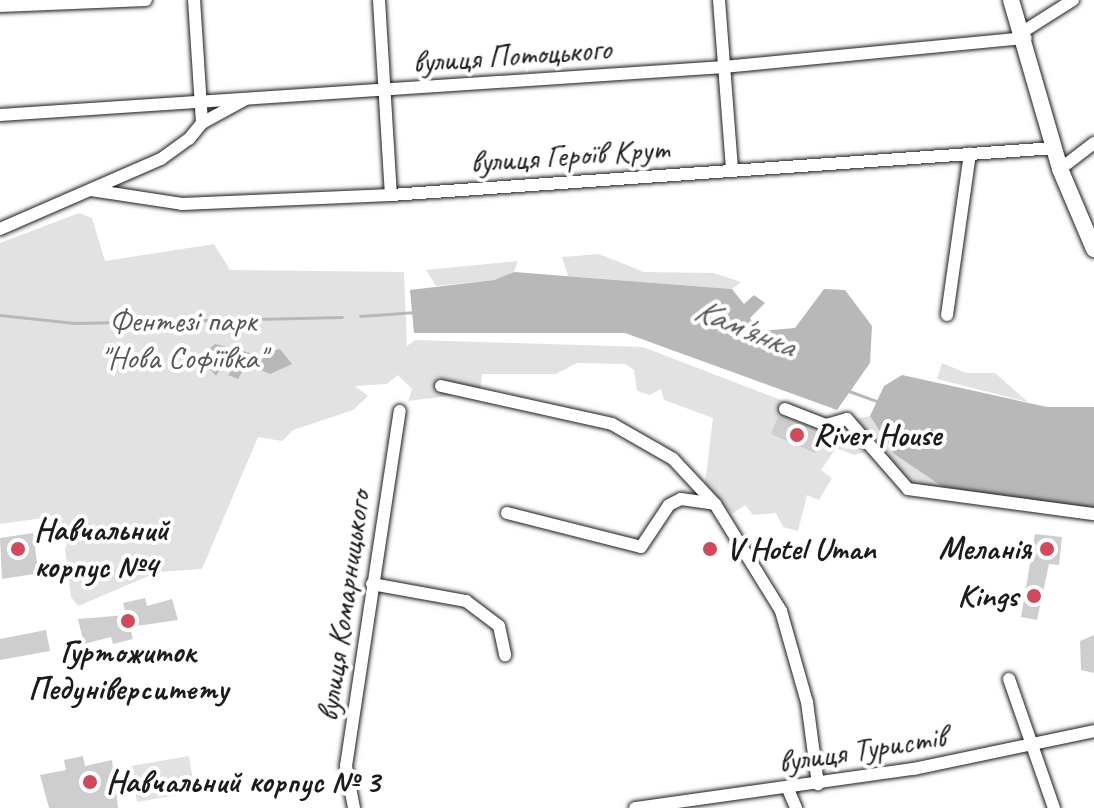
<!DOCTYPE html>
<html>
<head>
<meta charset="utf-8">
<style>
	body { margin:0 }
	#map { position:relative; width:1094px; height:808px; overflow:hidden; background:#fff; font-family:Caveat,sans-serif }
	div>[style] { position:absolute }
	.green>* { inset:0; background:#e2e2e2 }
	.water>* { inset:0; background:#b8b8b8 }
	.stream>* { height:3px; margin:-1.5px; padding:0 1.5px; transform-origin:1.5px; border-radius:1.5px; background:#b8b8b8 }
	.building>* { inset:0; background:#cecece }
	.roads { filter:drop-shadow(0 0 2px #1c1c1c) drop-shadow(0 0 2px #1c1c1c) }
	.minor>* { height:12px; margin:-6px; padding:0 6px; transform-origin:6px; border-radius:6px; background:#fff }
	.major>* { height:16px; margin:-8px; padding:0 8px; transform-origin:8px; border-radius:8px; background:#fff }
	.dots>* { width:22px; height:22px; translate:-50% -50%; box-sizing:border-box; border:4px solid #fff; border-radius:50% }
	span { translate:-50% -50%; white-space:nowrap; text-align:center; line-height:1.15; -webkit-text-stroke:8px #fff; paint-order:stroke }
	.street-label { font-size:32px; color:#1c1c1c }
	.park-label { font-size:32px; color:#575757 }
	.poi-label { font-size:32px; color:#1c1c1c; font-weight:700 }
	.left { translate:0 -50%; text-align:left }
	.right { translate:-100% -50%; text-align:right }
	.water-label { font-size:34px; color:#5a5a5a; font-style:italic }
</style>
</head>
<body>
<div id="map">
	<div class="green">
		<i style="clip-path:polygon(79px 213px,92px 218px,105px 261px,214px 244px,230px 270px,404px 272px,407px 346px,415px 340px,643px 347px,838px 422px,870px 416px,894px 454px,943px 487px,1000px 497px,922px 493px,872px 450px,854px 455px,836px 448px,821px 470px,832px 478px,819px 500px,807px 495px,798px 531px,783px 527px,776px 513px,753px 515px,745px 505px,732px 514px,705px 484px,713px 418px,664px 400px,661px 389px,650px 395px,637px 391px,634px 370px,625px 364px,577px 363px,556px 374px,482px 374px,480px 392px,408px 401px,412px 389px,398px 375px,387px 384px,355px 386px,368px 396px,353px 410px,293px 430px,282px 441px,258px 437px,202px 569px,158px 572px,78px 606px,71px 597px,65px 549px,69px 537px,58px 516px,0 524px,0 243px)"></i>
		<i style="clip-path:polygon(599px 254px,644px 272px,714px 273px,741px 282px,732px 289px,568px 276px,562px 257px)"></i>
		<i style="clip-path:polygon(518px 261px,514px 272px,494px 280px,436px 286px,426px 270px)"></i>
		<i style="clip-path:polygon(942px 363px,966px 373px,995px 373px,1028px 402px,937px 379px)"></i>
		<i style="clip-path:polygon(189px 756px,195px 792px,137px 802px,131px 766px)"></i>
	</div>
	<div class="water">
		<i style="clip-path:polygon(514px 272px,732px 289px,744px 304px,754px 295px,765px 303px,750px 318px,759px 331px,795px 328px,824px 289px,845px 290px,872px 326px,870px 363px,837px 410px,625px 333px,414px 333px,410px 290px,494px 280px)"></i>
		<i style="clip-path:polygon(215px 344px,258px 355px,280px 349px,292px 364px,270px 374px,247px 364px,238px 379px,228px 375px,236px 366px,227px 358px,216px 376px,203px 361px,214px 364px,214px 354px,201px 356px)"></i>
		<i style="clip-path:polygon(902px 375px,1047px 407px,1094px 407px,1094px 509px,943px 487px,894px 454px,870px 416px,884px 386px)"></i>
	</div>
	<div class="stream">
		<i style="left:0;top:315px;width:75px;rotate:6.1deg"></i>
		<i style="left:75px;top:323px;width:267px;rotate:-1.3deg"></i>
		<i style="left:360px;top:316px;width:56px;rotate:-4.1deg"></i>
		<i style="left:846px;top:390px;width:32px;rotate:20deg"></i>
	</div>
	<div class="building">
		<i style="clip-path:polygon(778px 417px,822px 436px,815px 453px,771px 434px)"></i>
		<i style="clip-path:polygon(33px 533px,37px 562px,45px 561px,47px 572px,2px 579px,0 538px)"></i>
		<i style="clip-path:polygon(1035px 534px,1062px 537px,1059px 565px,1049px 564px,1037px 620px,1021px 617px)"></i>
		<i style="clip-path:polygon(145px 598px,147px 606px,172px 599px,178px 620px,130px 627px,133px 639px,113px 644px,111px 637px,84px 644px,78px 619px,126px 615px,123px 603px)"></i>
		<i style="clip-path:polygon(46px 630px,50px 651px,0 660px,0 639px)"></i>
		<i style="clip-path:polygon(1094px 635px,1094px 673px,1081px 670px,1080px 641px)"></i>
		<i style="clip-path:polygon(83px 756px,85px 766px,112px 760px,118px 808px,49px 808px,40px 775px,66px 770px,64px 760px)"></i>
	</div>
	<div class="roads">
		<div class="minor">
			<i style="left:379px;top:0;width:195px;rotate:86.5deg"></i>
			<i style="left:719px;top:0;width:170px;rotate:85.6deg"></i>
			<i style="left:0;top:6px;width:146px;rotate:-2.4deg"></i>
			<i style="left:1024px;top:31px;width:58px;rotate:-32.3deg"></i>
			<i style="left:0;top:115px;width:726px;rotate:-3.79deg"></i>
			<i style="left:724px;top:67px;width:303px;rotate:-5.5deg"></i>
			<i style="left:202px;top:123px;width:50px;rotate:-28.6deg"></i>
			<i style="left:1060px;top:169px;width:43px;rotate:-37.4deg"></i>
			<i style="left:91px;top:190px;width:92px;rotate:8.7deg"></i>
			<i style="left:182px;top:204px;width:209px;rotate:-2.5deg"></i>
			<i style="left:391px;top:195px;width:665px;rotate:-4.05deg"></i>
			<i style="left:0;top:229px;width:176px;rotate:-23.5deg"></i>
			<i style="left:161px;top:159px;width:34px;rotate:-36deg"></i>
			<i style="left:189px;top:139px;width:21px;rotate:-51deg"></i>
			<i style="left:202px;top:123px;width:123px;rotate:-93.7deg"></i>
			<i style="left:947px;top:315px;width:163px;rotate:-81.9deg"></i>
			<i style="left:441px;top:386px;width:175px;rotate:12.5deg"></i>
			<i style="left:612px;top:424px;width:70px;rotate:29.8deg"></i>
			<i style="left:673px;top:459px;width:62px;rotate:47deg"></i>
			<i style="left:715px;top:504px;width:126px;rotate:58.3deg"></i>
			<i style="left:781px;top:611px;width:95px;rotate:74.1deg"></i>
			<i style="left:807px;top:702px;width:83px;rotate:82.4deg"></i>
			<i style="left:785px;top:409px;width:44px;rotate:21.3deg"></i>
			<i style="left:826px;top:425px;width:22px;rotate:-16deg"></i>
			<i style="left:847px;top:419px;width:93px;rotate:48.9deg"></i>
			<i style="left:908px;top:489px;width:188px;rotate:7.7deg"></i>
			<i style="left:507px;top:513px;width:138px;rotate:14.2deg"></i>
			<i style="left:641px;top:547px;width:50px;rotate:-56.3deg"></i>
			<i style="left:669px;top:505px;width:13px;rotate:-27deg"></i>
			<i style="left:681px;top:499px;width:34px;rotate:8deg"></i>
			<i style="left:372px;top:584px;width:96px;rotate:10.3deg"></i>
			<i style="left:466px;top:601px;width:41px;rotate:37.1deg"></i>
			<i style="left:499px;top:626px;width:30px;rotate:78deg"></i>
			<i style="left:1009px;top:679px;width:137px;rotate:70.8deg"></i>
			<i style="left:788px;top:789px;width:21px;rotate:67deg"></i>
			<i style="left:354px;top:808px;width:43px;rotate:-100.8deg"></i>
			<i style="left:346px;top:766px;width:359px;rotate:-81.4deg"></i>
			<i style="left:635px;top:808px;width:282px;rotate:-8deg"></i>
			<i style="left:914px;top:769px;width:184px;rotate:-11.9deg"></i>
		</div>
		<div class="major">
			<i style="left:1011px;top:0;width:176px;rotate:73.8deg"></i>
			<i style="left:1060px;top:169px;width:87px;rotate:67deg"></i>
		</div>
	</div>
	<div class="dots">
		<i style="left:797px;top:435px;background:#d1495b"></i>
		<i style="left:18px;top:549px;background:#d1495b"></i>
		<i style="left:710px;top:549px;background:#d1495b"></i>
		<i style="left:1047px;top:549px;background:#d1495b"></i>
		<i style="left:1034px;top:596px;background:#d1495b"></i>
		<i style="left:128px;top:621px;background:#d1495b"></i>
		<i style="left:90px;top:782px;background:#d1495b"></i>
	</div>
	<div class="street-label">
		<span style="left:512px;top:56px;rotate:-4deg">вулиця Потоцького</span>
		<span style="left:570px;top:156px;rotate:-4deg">вулиця Героїв Крут</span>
		<span style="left:344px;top:606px;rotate:-82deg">вулиця Комарницького</span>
		<span style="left:862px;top:750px;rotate:-9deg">вулиця Туристів</span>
	</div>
	<div class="park-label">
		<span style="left:183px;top:340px">Фентезі парк<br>"Нова Софіївка"</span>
	</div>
	<div class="poi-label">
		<span class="left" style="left:813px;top:435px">River House</span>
		<span class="left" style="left:34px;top:549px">Навчальний<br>корпус №4</span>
		<span class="left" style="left:726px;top:549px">V Hotel Uman</span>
		<span class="right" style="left:1031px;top:549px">Меланія</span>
		<span class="right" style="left:1018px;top:596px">Kings</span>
		<span style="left:128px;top:671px">Гуртожиток<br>Педуніверситету</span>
		<span class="left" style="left:106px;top:782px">Навчальний корпус № 3</span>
	</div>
	<div class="water-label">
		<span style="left:745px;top:327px;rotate:22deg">Кам'янка</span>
	</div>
</div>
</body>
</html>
